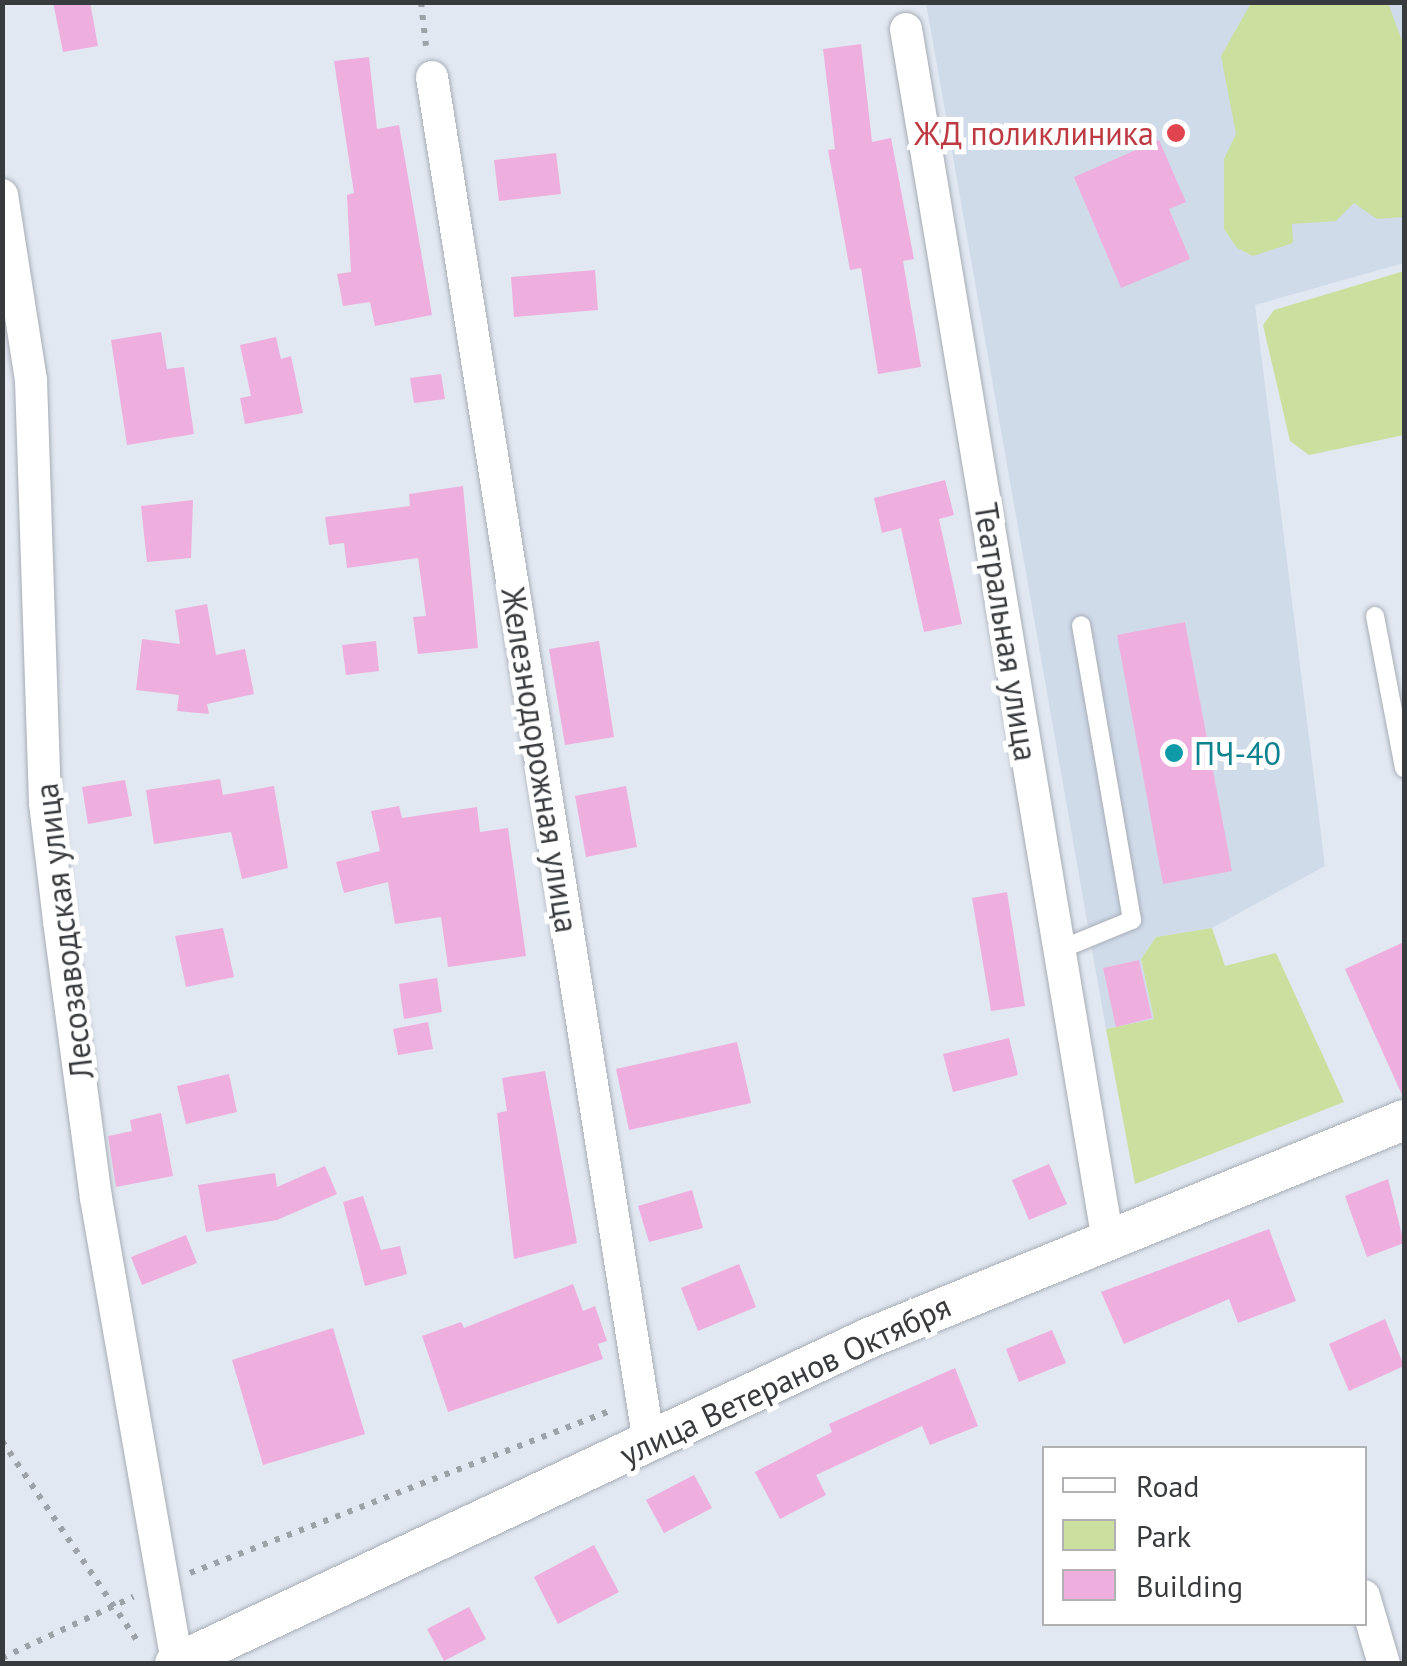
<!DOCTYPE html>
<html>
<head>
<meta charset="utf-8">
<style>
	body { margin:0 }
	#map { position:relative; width:1407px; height:1666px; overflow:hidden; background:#e1e8f1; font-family:"PT Sans",sans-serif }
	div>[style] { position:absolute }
	.built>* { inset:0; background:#d0dbea }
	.green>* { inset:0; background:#cbdf9f }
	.building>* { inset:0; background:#eeafdf }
	.path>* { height:6px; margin-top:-3px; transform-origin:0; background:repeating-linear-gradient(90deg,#9ca2a8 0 5px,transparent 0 13px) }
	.roads { filter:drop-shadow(0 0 2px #a7adb6) drop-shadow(0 0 2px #a7adb6) }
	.service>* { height:18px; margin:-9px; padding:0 9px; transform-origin:9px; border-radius:9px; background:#fff }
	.minor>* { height:32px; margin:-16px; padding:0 16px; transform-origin:16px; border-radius:16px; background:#fff }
	.tertiary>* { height:40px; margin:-20px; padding:0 20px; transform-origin:20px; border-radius:20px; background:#fff }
	.dots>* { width:28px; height:28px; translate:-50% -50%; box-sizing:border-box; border:5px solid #fff; border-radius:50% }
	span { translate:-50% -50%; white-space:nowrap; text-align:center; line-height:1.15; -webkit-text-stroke:10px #fff; paint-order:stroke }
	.health-label { font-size:32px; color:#be3a42 }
	.right { translate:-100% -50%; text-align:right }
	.street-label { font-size:32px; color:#383b3e }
	.culture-label { font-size:32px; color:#0d838f }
	.left { translate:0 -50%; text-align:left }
	.frame { position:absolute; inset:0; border:5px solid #383b3e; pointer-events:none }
	.legend { position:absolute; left:1042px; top:1446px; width:325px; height:180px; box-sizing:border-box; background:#fff; border:2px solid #afb1b2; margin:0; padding:12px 18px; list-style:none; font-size:30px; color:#383b3e }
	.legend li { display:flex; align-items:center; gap:20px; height:50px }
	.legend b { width:50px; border:2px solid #afb1b2 }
</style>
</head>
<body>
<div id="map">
	<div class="built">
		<i style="clip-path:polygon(926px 3px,1404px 3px,1404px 263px,1255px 305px,1325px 866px,1212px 928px,1156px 937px,1141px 959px,1154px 1019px,1106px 1029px)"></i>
	</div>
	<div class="green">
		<i style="clip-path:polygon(1251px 3px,1388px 3px,1404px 46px,1404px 217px,1377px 219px,1354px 203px,1336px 221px,1292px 224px,1293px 243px,1253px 256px,1237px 248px,1224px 229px,1224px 159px,1236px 134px,1221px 56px)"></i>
		<i style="clip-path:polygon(1404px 271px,1404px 435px,1309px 455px,1290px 441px,1263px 325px,1274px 310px)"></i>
		<i style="clip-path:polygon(1212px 928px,1225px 966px,1276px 953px,1344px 1102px,1135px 1184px,1106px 1029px,1154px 1019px,1141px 959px,1156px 937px)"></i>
	</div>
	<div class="building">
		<i style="clip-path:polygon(53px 2px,90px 2px,98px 46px,63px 52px)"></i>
		<i style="clip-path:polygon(861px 44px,872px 142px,891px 138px,914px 259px,903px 261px,921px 367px,878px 374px,861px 268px,850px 270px,828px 150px,835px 149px,823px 49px)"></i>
		<i style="clip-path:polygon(369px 57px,377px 129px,399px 125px,432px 315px,375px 326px,370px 302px,343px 306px,337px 274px,351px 272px,347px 195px,354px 193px,334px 61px)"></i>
		<i style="clip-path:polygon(1159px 140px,1186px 202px,1169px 209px,1190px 259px,1121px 288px,1074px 177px)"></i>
		<i style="clip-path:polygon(556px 153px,561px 194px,499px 201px,494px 160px)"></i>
		<i style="clip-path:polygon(595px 270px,598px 310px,514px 317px,511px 277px)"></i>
		<i style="clip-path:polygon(161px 332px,167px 369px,184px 367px,194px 434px,127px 445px,111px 340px)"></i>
		<i style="clip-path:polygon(276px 337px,281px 359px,291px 356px,303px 413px,245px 424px,240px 398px,251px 396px,240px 345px)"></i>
		<i style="clip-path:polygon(441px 374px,445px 399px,414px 403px,410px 378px)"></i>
		<i style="clip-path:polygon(945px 480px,954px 515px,939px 519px,962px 624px,924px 632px,901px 528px,882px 533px,874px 498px)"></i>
		<i style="clip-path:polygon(463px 486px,478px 648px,418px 654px,413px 617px,426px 616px,418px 558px,347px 568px,344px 543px,329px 545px,325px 517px,410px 506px,409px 494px)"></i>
		<i style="clip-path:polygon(193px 500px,191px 558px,147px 562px,141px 506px)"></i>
		<i style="clip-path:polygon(207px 604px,216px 655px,245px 649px,254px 694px,207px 704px,209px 714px,177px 711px,179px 695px,136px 690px,142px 639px,180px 644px,175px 610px)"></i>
		<i style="clip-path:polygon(1185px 622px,1232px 871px,1163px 884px,1117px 635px)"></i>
		<i style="clip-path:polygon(376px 641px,379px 671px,346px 675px,342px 645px)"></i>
		<i style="clip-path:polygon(599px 641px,614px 737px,565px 745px,549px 649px)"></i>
		<i style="clip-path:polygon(220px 779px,223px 795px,274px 786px,288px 868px,242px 879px,231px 832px,154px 844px,146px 790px)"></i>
		<i style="clip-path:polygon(125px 780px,132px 816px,88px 824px,82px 787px)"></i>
		<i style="clip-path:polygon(626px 786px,637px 847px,586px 857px,575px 796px)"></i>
		<i style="clip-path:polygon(399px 806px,402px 818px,477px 807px,480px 832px,508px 828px,526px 956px,448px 967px,441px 917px,395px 924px,388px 882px,344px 893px,336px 862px,380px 851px,371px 811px)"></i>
		<i style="clip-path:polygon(1007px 892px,1025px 1006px,991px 1011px,972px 898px)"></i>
		<i style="clip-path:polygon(223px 928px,234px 977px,186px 987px,175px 936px)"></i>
		<i style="clip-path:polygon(1404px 942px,1404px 1097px,1403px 1097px,1345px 969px)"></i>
		<i style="clip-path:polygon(1139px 960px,1152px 1018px,1116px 1027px,1103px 968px)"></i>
		<i style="clip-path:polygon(437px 978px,442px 1012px,404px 1019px,399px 984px)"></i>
		<i style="clip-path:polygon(428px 1022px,433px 1049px,398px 1055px,393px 1029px)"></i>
		<i style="clip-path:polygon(1009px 1038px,1018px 1075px,953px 1092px,943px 1054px)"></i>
		<i style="clip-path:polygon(737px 1042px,751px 1103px,629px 1130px,616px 1069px)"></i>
		<i style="clip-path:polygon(545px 1071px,577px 1243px,514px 1259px,497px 1113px,507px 1111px,502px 1078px)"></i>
		<i style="clip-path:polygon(229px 1074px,237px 1112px,186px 1124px,177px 1086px)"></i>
		<i style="clip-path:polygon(161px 1113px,173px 1176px,116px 1187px,108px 1136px,132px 1131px,130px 1120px)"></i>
		<i style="clip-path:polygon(1049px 1164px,1067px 1204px,1029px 1220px,1012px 1180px)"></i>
		<i style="clip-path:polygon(325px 1166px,337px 1194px,277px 1220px,206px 1232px,198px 1185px,275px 1173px,277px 1187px)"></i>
		<i style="clip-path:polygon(1388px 1179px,1404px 1243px,1367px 1257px,1345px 1196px)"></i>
		<i style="clip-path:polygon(692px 1190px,703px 1228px,649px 1242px,638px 1206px)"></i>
		<i style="clip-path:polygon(363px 1196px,381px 1250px,400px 1246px,407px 1274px,365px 1286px,343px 1202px)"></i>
		<i style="clip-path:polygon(1269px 1229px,1296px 1301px,1238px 1323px,1229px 1299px,1124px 1344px,1101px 1292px)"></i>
		<i style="clip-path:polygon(186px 1235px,197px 1263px,142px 1285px,131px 1257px)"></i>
		<i style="clip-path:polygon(739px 1264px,756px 1307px,698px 1331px,681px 1288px)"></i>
		<i style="clip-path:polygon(573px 1284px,583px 1311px,595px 1306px,607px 1341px,598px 1344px,603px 1359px,448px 1412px,422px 1336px,461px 1322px,464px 1328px)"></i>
		<i style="clip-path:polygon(1385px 1319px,1404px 1366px,1349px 1391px,1329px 1344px)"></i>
		<i style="clip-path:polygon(333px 1328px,365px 1434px,263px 1465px,232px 1360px)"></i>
		<i style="clip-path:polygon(1052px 1330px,1066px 1363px,1019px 1382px,1006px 1349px)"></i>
		<i style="clip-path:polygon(955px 1368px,978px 1426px,930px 1445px,922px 1426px,816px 1475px,826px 1495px,780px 1519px,755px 1472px,832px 1432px,829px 1424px)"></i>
		<i style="clip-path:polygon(694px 1475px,712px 1508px,664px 1533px,646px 1500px)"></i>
		<i style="clip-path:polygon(594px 1545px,619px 1592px,558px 1624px,534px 1577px)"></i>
		<i style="clip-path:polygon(469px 1607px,486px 1639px,444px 1661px,427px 1629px)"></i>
	</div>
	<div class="path">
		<i style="left:421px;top:2px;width:44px;rotate:83.5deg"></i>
		<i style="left:2px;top:1441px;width:246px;rotate:55.9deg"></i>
		<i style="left:190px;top:1573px;width:453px;rotate:-21.1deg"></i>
		<i style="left:2px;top:1658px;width:145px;rotate:-25deg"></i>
	</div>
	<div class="roads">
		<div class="service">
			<i style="left:1375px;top:616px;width:155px;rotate:79.2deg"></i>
			<i style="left:1059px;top:950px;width:79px;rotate:-22.3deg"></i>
			<i style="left:1132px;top:920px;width:299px;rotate:-99.8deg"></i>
		</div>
		<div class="minor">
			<i style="left:906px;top:29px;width:1223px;rotate:80.54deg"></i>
			<i style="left:432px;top:77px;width:1383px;rotate:80.97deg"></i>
			<i style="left:2px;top:195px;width:187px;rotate:81.1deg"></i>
			<i style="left:31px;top:380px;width:423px;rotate:88.1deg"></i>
			<i style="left:45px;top:803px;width:119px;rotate:83.2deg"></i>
			<i style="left:59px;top:921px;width:279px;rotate:82.4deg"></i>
			<i style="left:96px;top:1198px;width:472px;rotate:80.1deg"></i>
			<i style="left:1364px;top:1596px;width:71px;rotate:73.6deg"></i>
		</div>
		<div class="tertiary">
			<i style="left:175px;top:1664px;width:767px;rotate:-25.16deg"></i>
			<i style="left:869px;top:1338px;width:578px;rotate:-22.17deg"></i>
		</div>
	</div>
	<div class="dots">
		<i style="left:1176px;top:133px;background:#e0444e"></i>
		<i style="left:1174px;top:753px;background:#0f9aa8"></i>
	</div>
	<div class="health-label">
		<span class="right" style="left:1154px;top:133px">ЖД поликлиника</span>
	</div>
	<div class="street-label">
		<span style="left:1006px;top:632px;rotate:81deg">Театральная улица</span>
		<span style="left:540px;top:760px;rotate:81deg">Железнодорожная улица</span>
		<span style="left:64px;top:931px;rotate:-97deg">Лесозаводская улица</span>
		<span style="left:785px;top:1380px;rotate:-25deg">улица Ветеранов Октября</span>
	</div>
	<div class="culture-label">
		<span class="left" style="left:1194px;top:753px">ПЧ-40</span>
	</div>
	<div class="frame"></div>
	<ul class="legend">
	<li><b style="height:12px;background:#fff"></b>Road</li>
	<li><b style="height:28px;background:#cbdf9f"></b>Park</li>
	<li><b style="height:28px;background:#eeafdf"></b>Building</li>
	</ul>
</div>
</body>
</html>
